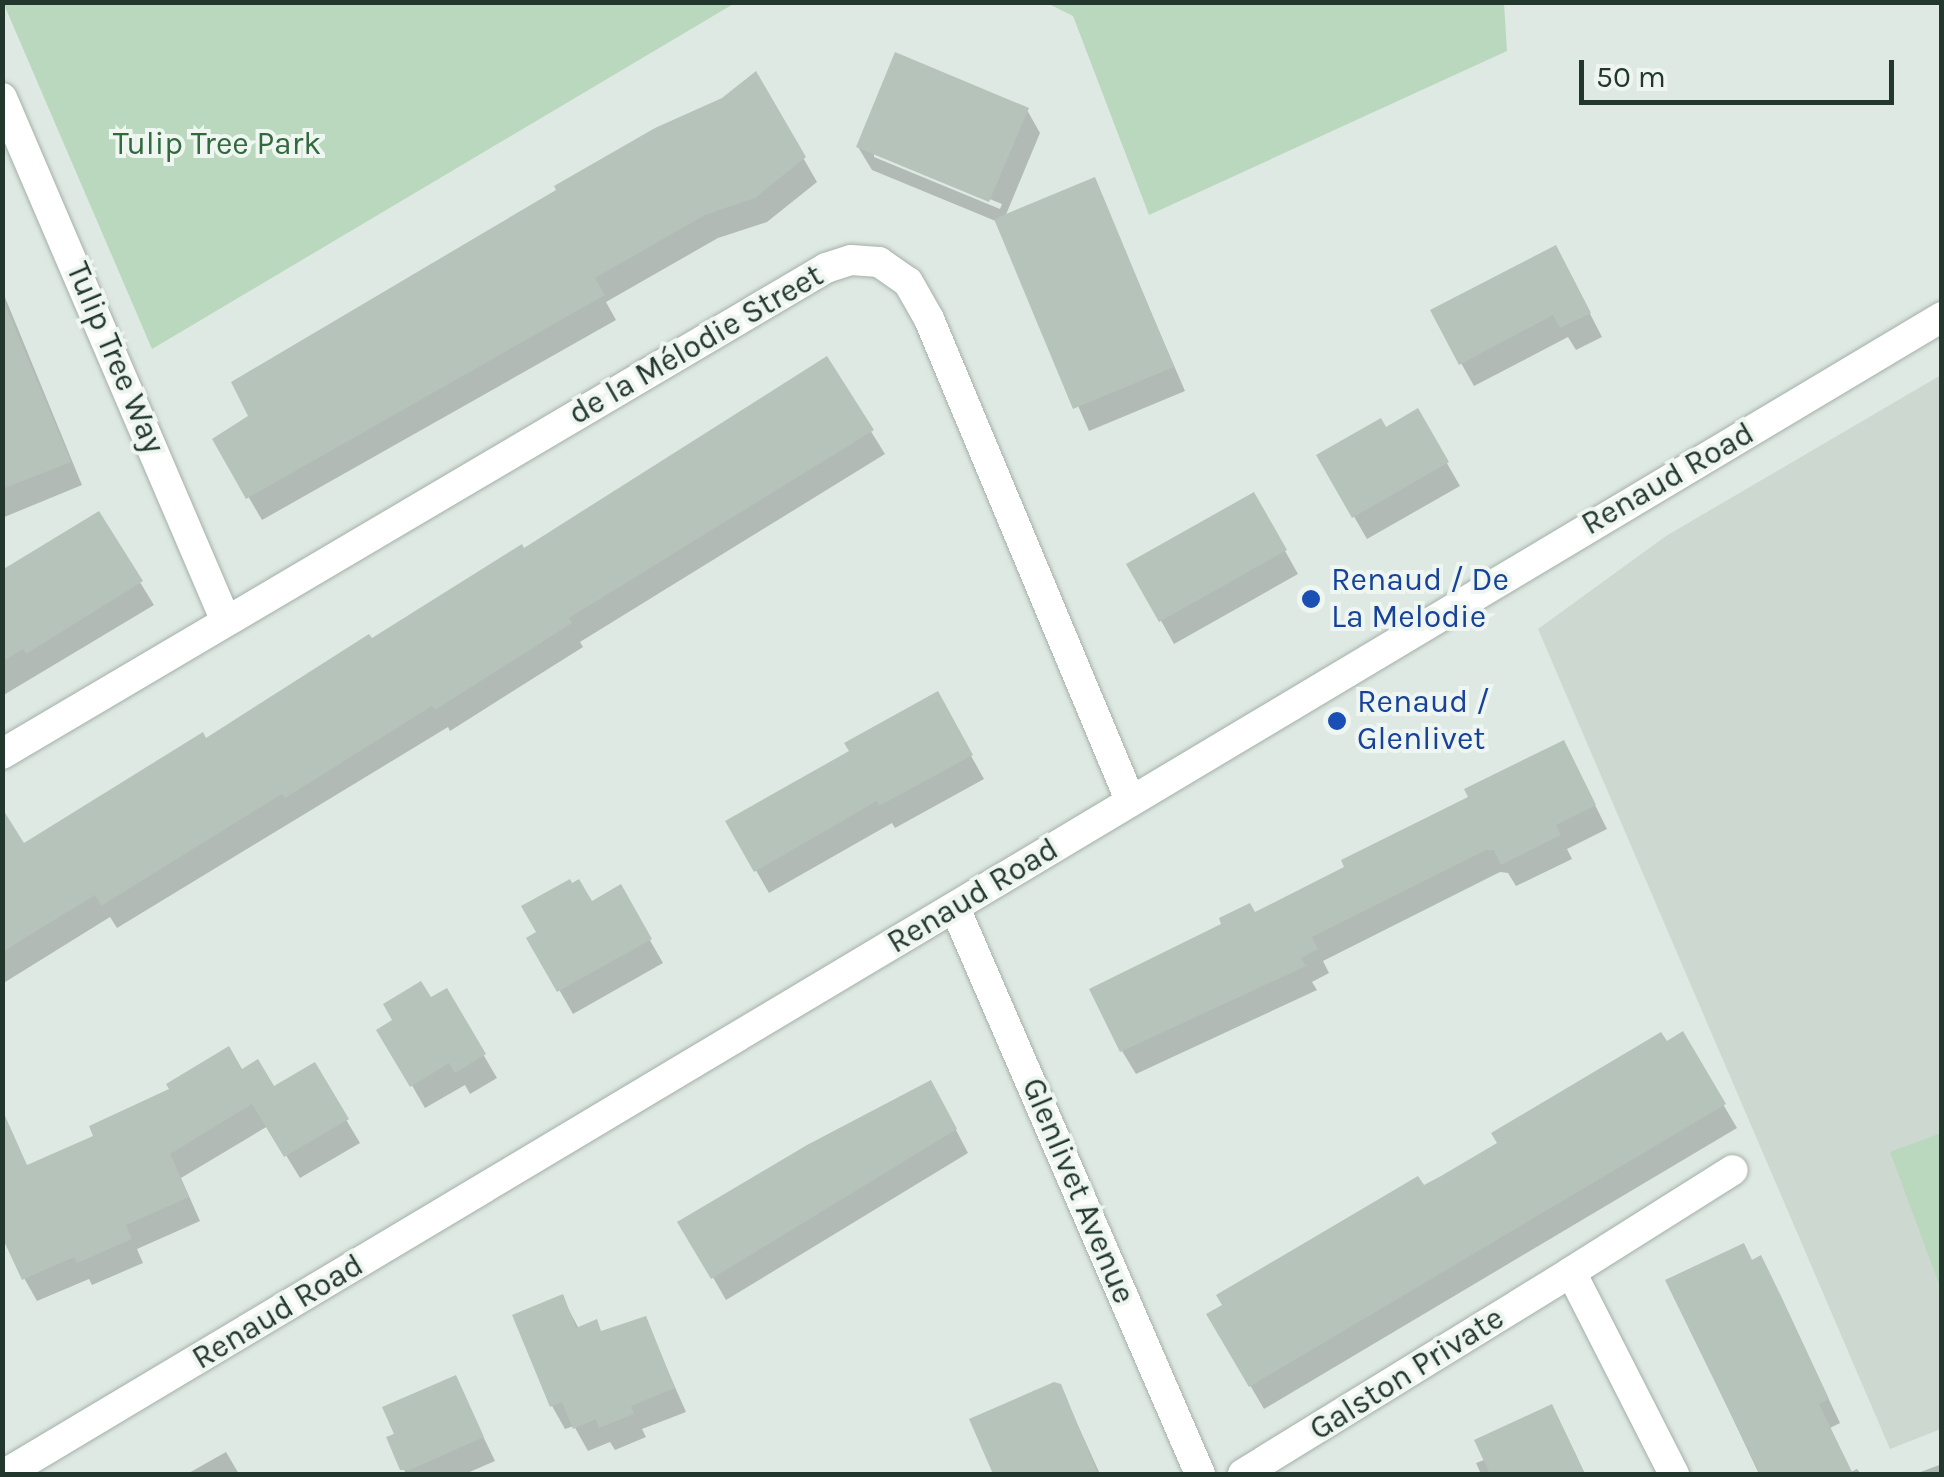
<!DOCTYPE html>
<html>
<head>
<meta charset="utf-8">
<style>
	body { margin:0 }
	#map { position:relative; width:1944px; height:1477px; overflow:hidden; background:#dfe9e3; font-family:Karla,sans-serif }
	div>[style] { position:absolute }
	.built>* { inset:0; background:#cdd8d1 }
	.green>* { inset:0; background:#b9d8bd }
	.shadow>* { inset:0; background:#0003 }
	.building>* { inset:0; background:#b5c3bb }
	.roads { filter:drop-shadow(0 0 2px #a3b0a9) drop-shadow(0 0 2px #a3b0a9) }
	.minor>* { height:30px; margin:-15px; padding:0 15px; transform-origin:15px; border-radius:15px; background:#fff }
	.tertiary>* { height:30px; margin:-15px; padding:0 15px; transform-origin:15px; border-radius:15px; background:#fff }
	.dots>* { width:28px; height:28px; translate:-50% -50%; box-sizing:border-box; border:5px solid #eff6f1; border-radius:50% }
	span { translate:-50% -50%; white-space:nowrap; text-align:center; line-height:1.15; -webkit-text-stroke:8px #eff6f1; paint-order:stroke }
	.park-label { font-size:32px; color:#306a3d }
	.street-label { font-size:32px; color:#22372e }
	.transit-label { font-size:32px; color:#164399 }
	.left { translate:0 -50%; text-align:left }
	.frame { position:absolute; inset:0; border:5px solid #22372e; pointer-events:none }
	.scale { position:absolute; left:1579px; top:60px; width:315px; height:45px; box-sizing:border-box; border:5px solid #22372e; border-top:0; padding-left:12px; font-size:30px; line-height:35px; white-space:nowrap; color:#22372e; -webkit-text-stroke:8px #eff6f1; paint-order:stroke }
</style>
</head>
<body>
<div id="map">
	<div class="built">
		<i style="clip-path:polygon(1941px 375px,1941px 1429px,1890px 1449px,1538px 629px,1666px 536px)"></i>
	</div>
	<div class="green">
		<i style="clip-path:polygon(3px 2px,735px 2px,735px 3px,152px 349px)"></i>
		<i style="clip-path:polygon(1047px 3px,1504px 3px,1507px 51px,1149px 215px,1073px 16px)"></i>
		<i style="clip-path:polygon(1941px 1133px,1942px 1133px,1941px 1289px,1890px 1152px)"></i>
	</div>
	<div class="shadow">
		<i style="clip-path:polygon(755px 74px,817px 182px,767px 222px,718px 238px,606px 302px,616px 320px,262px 520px,215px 440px,724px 100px)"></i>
		<i style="clip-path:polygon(evenodd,1027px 110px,1040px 133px,1005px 217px,1094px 180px,1185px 391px,1089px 431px,998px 222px,872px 170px,858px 147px,1027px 110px,874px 152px,1002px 204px,1000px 209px,874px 157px,874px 152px)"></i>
		<i style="clip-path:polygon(1568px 271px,1602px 337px,1576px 350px,1568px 337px,1474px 386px,1461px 363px)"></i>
		<i style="clip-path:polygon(2px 290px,82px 485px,2px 518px)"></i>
		<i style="clip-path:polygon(826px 359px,885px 454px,580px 642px,583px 647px,450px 731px,448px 727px,117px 928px,110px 917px,2px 984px,2px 851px,23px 847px,206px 741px,523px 551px)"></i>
		<i style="clip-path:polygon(1417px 411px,1460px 486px,1367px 539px,1319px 456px,1385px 430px)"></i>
		<i style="clip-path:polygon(1254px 496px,1298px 574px,1174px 644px,1130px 565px)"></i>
		<i style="clip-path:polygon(98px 514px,154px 605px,2px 696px,2px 573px)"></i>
		<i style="clip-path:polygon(937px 695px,984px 779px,895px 828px,892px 823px,769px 893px,728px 822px,852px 752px)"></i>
		<i style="clip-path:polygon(1576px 767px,1607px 829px,1567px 849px,1572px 859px,1516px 886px,1508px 873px,1500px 872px,1323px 961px,1329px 973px,1312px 982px,1317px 990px,1136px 1074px,1122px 1051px,1254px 915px)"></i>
		<i style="clip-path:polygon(620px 888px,663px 963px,573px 1014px,530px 939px)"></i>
		<i style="clip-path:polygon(446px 991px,497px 1078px,470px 1094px,465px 1085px,425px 1108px,380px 1030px)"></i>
		<i style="clip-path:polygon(1682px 1034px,1737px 1128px,1264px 1409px,1209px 1315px)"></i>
		<i style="clip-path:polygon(314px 1066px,360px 1143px,300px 1178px,268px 1126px,181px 1178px,200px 1221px,137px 1249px,143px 1263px,92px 1285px,89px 1279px,37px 1301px,24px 1278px,97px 1138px,242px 1072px,274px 1090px)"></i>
		<i style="clip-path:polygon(944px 1107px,968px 1153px,726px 1300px,681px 1222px)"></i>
		<i style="clip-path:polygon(1752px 1263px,1773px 1281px,1840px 1423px,1830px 1428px,1851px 1472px,1857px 1469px,1861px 1474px,1759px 1474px,1668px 1281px)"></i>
		<i style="clip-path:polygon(562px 1297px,579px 1329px,602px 1333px,645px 1319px,686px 1412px,642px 1429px,646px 1437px,615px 1450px,610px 1442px,588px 1451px,574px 1426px,565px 1429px,552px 1406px,516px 1316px)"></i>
		<i style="clip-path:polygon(455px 1378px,495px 1461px,465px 1474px,406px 1474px,389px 1438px)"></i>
		<i style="clip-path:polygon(1060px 1386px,1100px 1474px,994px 1474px,972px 1420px)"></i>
		<i style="clip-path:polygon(1564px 1430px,1585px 1474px,1481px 1474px,1476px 1463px)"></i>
		<i style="clip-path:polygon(226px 1452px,239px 1474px,187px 1474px)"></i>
		<i style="clip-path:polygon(1942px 1464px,1942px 1474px,1915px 1474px)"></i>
	</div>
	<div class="building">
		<i style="clip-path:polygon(895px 52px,1029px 108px,989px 202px,856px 147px)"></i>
		<i style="clip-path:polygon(756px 71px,806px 157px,755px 198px,705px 215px,595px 278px,605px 295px,246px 499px,212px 439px,248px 416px,231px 382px,556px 190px,554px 186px,655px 128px,722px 98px)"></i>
		<i style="clip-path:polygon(1095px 177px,1174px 367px,1073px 409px,994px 219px)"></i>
		<i style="clip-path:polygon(1556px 245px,1591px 313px,1560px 328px,1553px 315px,1459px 365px,1430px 310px)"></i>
		<i style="clip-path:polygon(2px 297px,71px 462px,2px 489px)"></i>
		<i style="clip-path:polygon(827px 356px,874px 430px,569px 618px,572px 623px,435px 710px,432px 706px,285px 798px,282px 794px,101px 906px,95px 895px,2px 952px,2px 808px,24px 843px,203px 732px,206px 738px,369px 634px,372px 638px,522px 544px,524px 548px)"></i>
		<i style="clip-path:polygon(1418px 408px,1449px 462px,1352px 518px,1316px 455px,1381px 418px,1386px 427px)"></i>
		<i style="clip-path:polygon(1254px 492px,1287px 550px,1159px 622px,1126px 564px)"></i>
		<i style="clip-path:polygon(99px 511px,143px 581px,26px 654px,23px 649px,2px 662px,2px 570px)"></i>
		<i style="clip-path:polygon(938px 691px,973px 755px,879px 806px,877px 801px,754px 872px,725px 821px,849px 751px,844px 743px)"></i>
		<i style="clip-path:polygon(1564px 740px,1596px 805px,1556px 825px,1561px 835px,1501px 865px,1494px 850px,1486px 850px,1312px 937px,1318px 949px,1301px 958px,1306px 966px,1120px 1052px,1089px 989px,1221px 924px,1219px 918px,1250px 903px,1255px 912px,1344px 867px,1341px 860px,1468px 797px,1464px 789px)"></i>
		<i style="clip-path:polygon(570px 879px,572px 883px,579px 879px,592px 901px,621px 884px,652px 939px,557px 992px,526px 938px,536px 932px,521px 906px)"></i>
		<i style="clip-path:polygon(421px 981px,431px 997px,447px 988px,486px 1054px,455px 1073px,449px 1063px,410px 1087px,376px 1030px,392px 1020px,383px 1004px)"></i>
		<i style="clip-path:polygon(1683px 1031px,1726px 1104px,1249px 1387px,1206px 1314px,1222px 1305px,1216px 1295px,1418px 1176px,1424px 1185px,1441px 1176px,1497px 1143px,1491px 1133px,1661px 1032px,1667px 1041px)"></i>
		<i style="clip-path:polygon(229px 1046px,242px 1069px,258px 1059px,274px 1086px,315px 1062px,349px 1119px,284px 1157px,252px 1104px,170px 1154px,189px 1197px,126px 1225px,132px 1239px,77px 1263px,74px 1257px,22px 1280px,2px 1237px,2px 1109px,27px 1165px,93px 1136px,89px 1126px,169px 1089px,166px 1084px)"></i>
		<i style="clip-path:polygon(931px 1080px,957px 1129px,711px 1279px,677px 1222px,807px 1145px)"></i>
		<i style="clip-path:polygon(1744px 1243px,1752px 1260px,1761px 1255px,1781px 1296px,1829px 1399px,1819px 1404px,1853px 1474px,1760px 1474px,1665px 1280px)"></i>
		<i style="clip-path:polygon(563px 1294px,576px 1328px,597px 1319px,601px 1331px,646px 1316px,675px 1388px,631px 1406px,634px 1414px,599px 1428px,596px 1419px,573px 1429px,562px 1402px,550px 1407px,512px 1315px)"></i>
		<i style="clip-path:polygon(456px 1375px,484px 1437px,410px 1470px,400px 1470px,386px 1437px,394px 1434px,382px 1407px)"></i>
		<i style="clip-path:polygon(1054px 1382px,1061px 1384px,1098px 1474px,993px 1474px,969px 1419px)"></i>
		<i style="clip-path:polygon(1552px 1404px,1585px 1474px,1490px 1474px,1474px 1440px)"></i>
	</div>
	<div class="roads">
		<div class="minor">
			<i style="left:2px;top:98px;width:567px;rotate:66.83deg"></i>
			<i style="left:2px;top:754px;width:957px;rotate:-30.53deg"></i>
			<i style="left:826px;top:268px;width:26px;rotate:-18deg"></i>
			<i style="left:851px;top:260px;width:28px;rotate:4deg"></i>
			<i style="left:879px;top:262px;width:35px;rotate:35deg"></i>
			<i style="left:908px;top:282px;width:43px;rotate:60.4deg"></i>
			<i style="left:929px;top:319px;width:521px;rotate:67.32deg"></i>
			<i style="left:955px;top:908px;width:617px;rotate:66.59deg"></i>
			<i style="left:1571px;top:1272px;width:191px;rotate:-32.2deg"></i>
			<i style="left:1243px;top:1474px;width:385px;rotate:-31.6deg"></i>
			<i style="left:1571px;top:1272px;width:227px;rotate:63deg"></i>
		</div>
		<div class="tertiary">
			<i style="left:5px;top:1474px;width:2256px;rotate:-30.85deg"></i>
		</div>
	</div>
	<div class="dots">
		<i style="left:1311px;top:599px;background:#1a4fb4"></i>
		<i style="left:1337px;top:721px;background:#1a4fb4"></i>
	</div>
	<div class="park-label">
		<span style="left:217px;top:144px">Tulip Tree Park</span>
	</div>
	<div class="street-label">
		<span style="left:696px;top:345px;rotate:-30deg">de la Mélodie Street</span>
		<span style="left:115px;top:358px;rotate:67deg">Tulip Tree Way</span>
		<span style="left:1668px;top:479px;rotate:-30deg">Renaud Road</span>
		<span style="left:973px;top:896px;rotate:-31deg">Renaud Road</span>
		<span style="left:1078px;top:1191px;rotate:67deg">Glenlivet Avenue</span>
		<span style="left:278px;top:1312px;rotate:-31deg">Renaud Road</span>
		<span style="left:1407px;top:1374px;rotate:-32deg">Galston Private</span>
	</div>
	<div class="transit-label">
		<span class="left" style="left:1331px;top:599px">Renaud / De<br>La Melodie</span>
		<span class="left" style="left:1357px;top:721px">Renaud /<br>Glenlivet</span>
	</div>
	<div class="frame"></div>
	<div class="scale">50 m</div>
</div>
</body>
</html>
